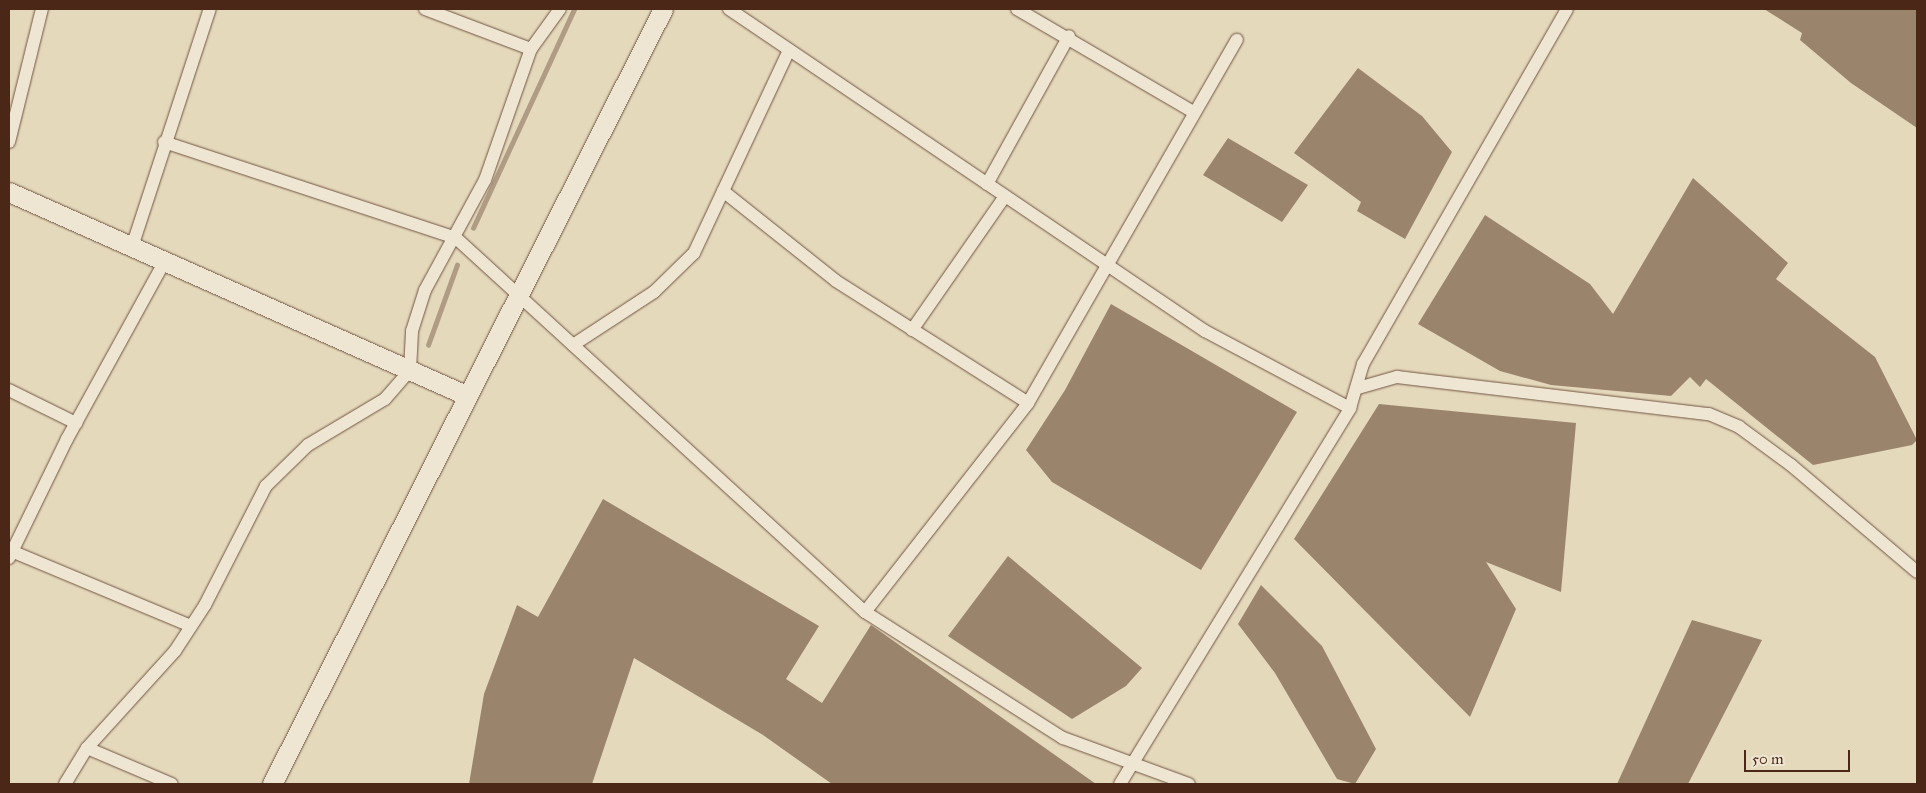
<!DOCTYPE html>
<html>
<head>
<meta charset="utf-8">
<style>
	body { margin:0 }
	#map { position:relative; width:1926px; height:793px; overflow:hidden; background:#e5d9bc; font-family:"IM FELL Great Primer",serif }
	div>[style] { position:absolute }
	.stream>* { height:4.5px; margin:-2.25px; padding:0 2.25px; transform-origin:2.25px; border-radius:2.25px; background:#b09c84 }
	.building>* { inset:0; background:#9b846c }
	.roads { filter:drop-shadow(0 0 1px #715440) drop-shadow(0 0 1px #715440) }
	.street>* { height:12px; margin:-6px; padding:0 6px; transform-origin:6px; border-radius:6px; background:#eee6d3 }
	.secondary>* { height:19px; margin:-9.5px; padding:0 9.5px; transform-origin:9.5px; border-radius:9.5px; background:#eee6d3 }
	span { translate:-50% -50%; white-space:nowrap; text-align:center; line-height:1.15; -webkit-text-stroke:4.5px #eee6d3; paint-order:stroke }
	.frame { position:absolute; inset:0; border:10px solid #4a2716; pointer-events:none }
	.scale { position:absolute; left:1744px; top:750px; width:106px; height:22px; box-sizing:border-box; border:2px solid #4a2716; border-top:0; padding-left:6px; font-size:15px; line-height:18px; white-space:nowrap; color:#4a2716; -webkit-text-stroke:4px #eee6d3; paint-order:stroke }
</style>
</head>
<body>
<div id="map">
	<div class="stream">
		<i style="left:473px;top:228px;width:241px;rotate:-65.2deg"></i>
		<i style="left:428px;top:345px;width:85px;rotate:-70.1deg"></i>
	</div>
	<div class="building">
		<i style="clip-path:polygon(1764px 9px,1917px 9px,1917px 128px,1851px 83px,1800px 40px,1802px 33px)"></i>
		<i style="clip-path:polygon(1358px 68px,1422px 116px,1452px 152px,1405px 239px,1357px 211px,1361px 202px,1294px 153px)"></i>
		<i style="clip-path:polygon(1228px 138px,1308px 185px,1282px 222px,1203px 175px)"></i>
		<i style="clip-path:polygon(1693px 178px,1788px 263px,1776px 279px,1875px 357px,1917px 440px,1912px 445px,1813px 465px,1706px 379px,1700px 387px,1690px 377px,1671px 396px,1551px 385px,1500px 371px,1418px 324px,1485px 215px,1590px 284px,1613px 314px)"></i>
		<i style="clip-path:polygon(1111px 304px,1297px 412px,1201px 570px,1052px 482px,1026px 450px,1065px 390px)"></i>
		<i style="clip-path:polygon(1379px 404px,1576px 423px,1561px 592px,1486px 562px,1516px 609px,1470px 717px,1294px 539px)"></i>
		<i style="clip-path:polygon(603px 499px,819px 626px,786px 679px,822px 703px,871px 625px,1096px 784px,832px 784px,763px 735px,634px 658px,592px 784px,469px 784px,484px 694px,517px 605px,538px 617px)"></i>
		<i style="clip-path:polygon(1008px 556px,1142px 668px,1126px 686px,1072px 719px,948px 636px)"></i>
		<i style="clip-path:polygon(1261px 585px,1322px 646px,1376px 749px,1355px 784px,1337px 779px,1275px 673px,1238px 624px)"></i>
		<i style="clip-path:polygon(1692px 620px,1762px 640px,1688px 784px,1617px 784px)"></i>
	</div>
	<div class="roads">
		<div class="street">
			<i style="left:425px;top:9px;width:113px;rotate:20.7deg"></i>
			<i style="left:729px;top:9px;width:575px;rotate:34.08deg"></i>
			<i style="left:1205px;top:331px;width:164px;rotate:28deg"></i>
			<i style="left:1017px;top:9px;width:204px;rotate:30.3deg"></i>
			<i style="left:9px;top:142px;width:137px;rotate:-76.1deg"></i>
			<i style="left:164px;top:142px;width:307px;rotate:18.2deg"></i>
			<i style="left:456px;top:238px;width:554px;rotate:42.44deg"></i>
			<i style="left:865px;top:612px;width:235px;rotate:32.5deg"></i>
			<i style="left:1063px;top:738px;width:134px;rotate:20.1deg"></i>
			<i style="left:987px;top:184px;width:169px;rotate:-61deg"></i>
			<i style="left:723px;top:191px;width:144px;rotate:38.5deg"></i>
			<i style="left:836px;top:281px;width:227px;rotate:32.4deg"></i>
			<i style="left:132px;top:247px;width:250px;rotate:-71.9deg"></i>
			<i style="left:912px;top:330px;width:163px;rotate:-55.2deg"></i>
			<i style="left:573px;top:345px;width:97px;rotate:-33.2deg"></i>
			<i style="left:654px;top:292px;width:56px;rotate:-44.3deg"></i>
			<i style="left:694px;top:253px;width:224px;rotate:-64.9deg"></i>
			<i style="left:1358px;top:388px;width:41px;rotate:-15.8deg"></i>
			<i style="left:1397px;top:377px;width:314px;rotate:6.8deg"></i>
			<i style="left:1709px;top:414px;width:33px;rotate:23deg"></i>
			<i style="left:1739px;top:427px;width:64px;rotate:36.2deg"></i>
			<i style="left:1791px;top:465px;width:165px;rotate:40.3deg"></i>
			<i style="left:9px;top:390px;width:75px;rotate:26.2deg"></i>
			<i style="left:9px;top:550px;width:197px;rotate:22.7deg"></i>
			<i style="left:9px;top:558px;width:132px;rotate:-64deg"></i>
			<i style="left:67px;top:439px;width:203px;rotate:-61.2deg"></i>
			<i style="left:865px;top:612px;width:265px;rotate:-52deg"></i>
			<i style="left:1028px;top:403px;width:419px;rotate:-60.1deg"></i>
			<i style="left:87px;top:748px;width:92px;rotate:23deg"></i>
			<i style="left:65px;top:784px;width:42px;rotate:-58.6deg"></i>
			<i style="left:87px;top:748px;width:131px;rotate:-47.8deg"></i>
			<i style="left:175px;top:651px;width:55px;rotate:-56.9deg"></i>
			<i style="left:205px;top:605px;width:134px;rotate:-62.9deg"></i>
			<i style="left:266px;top:486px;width:59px;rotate:-44.3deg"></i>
			<i style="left:308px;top:445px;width:90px;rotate:-30.9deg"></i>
			<i style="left:385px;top:399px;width:38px;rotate:-49deg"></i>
			<i style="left:410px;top:370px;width:39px;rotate:-87deg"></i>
			<i style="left:412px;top:331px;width:43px;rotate:-72.4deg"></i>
			<i style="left:425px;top:290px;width:125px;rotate:-61.4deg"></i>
			<i style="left:485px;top:180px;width:139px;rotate:-70.7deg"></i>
			<i style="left:531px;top:49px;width:49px;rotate:-54.1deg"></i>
			<i style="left:1120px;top:784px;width:441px;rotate:-58.5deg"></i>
			<i style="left:1350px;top:408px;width:46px;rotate:-73.5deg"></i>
			<i style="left:1363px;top:364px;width:409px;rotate:-60.1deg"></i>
		</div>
		<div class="secondary">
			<i style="left:9px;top:192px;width:502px;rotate:23.96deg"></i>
			<i style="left:272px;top:784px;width:868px;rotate:-63.23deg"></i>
		</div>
	</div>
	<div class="frame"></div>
	<div class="scale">50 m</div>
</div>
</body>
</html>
